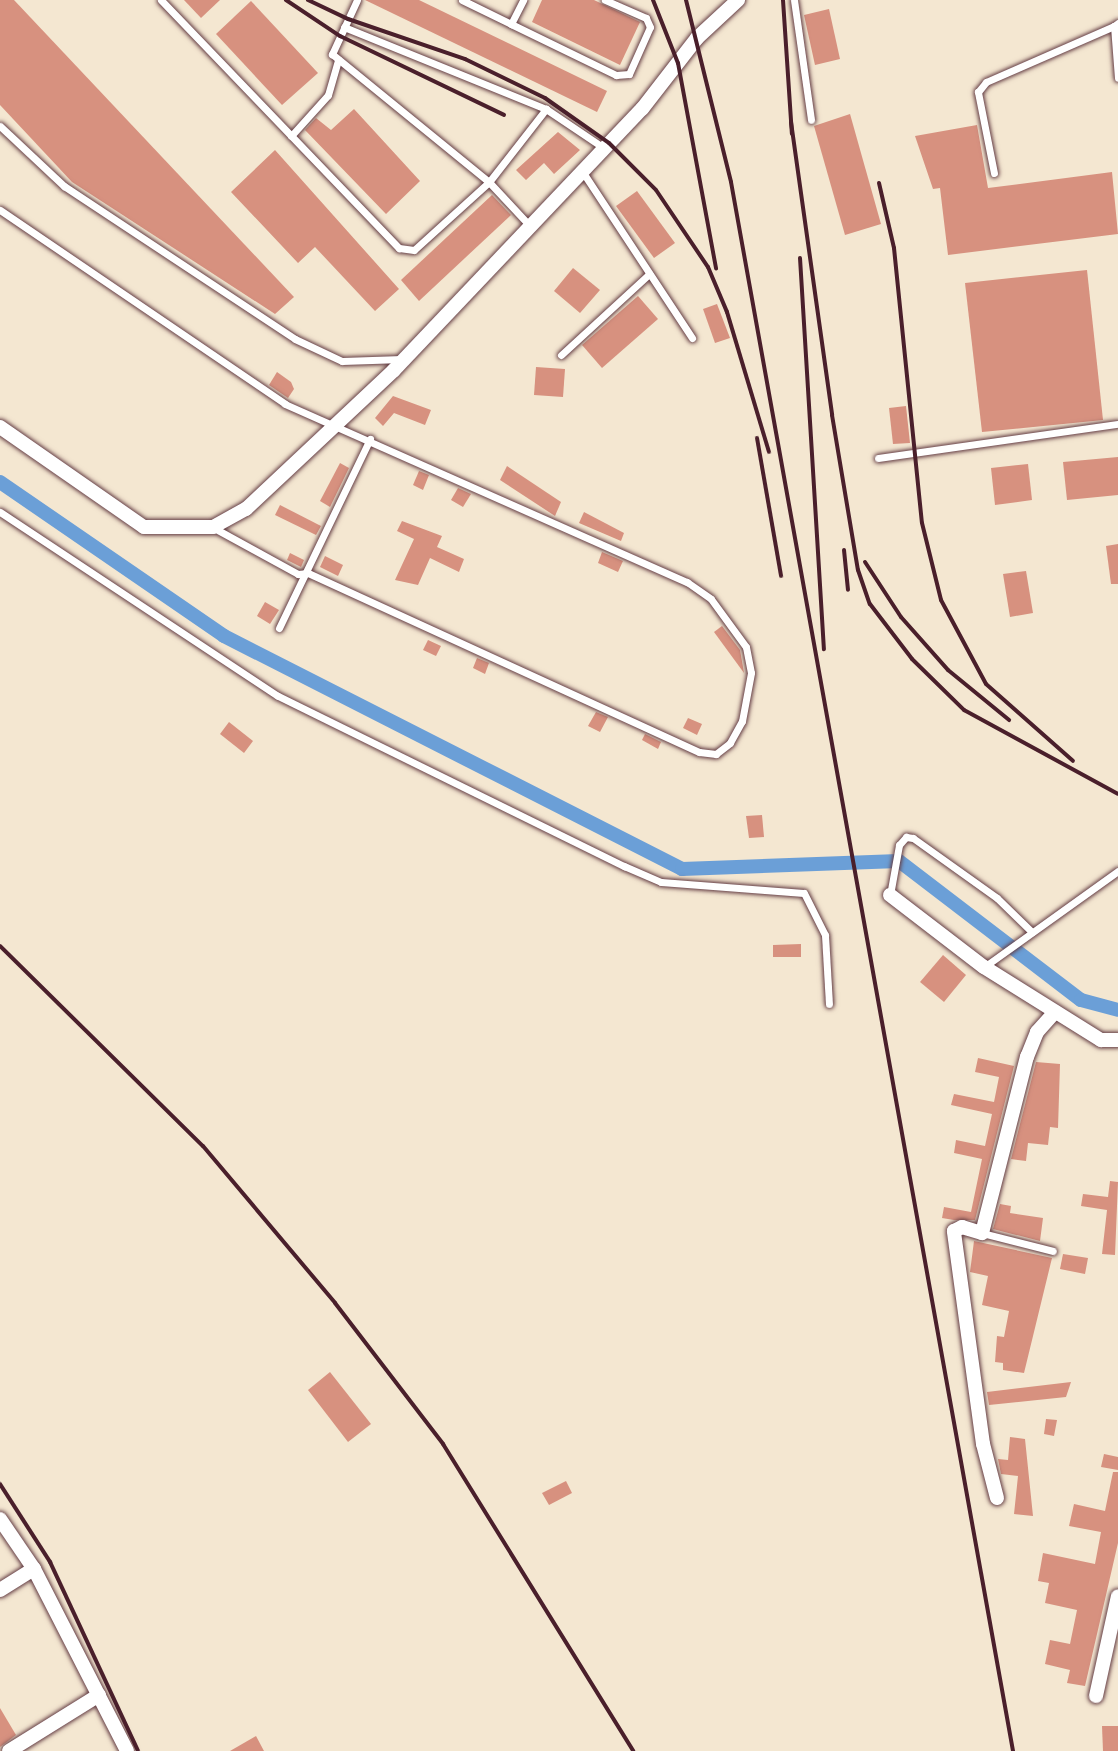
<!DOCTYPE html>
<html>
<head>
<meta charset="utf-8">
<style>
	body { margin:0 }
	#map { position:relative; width:1118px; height:1751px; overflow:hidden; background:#f4e7d1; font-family:Cardo,serif }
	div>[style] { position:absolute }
	.canal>* { height:14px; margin:-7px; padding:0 7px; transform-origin:7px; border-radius:7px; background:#6b9fd7 }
	.building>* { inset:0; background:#d7917f }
	.roads { filter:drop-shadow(0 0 2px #643d44) drop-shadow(0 0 2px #643d44) }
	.service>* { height:7px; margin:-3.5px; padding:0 3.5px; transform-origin:3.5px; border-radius:3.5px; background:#fff }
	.minor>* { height:14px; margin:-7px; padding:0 7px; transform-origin:7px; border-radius:7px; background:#fff }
	.rail>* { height:4px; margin:-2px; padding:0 2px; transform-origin:2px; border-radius:2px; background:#4a1f2b }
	span { translate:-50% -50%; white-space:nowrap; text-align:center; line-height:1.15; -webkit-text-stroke:8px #fff; paint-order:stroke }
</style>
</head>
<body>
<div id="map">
	<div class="canal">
		<i style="left:0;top:482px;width:272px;rotate:34.5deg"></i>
		<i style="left:224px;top:636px;width:514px;rotate:26.96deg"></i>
		<i style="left:682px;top:869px;width:217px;rotate:-2.1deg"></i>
		<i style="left:899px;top:861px;width:229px;rotate:37.4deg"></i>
		<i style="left:1081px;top:1000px;width:38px;rotate:15deg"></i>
	</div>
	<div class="building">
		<i style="clip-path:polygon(0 0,14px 0,294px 297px,275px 314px,72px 182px,0 105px)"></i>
		<i style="clip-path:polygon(184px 0,220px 0,201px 18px)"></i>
		<i style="clip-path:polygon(365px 0,419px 0,607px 91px,597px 112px)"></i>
		<i style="clip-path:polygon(542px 0,594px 0,640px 22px,620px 65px,532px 22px)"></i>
		<i style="clip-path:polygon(251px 1px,318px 73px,282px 105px,216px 34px)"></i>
		<i style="clip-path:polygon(829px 9px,840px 59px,815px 65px,804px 15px)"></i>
		<i style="clip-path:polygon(354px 109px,420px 181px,386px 214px,305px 130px,316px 118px,331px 130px)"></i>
		<i style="clip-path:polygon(850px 114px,881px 224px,845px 235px,814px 126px)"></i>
		<i style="clip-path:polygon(977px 125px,988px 188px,1112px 172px,1118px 234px,948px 255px,940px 188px,933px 189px,915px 136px)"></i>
		<i style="clip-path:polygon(558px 132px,580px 150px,554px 174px,544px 163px,526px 180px,516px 170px)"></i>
		<i style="clip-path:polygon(275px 150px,399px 289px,375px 311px,315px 247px,298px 263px,231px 192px)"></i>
		<i style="clip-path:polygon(637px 191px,675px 243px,654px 258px,616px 206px)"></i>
		<i style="clip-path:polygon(492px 195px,511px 215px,419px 301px,401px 280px)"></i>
		<i style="clip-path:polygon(573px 268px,600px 290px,580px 313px,554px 291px)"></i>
		<i style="clip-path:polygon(1087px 270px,1103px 420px,982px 432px,965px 283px)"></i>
		<i style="clip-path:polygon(638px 296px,658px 319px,602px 368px,582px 345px)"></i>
		<i style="clip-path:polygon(717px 304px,730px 338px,715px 343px,703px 309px)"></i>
		<i style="clip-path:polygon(536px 367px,565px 369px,563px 397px,534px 395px)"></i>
		<i style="clip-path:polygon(277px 372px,291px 382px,294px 389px,288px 398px,269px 385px)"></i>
		<i style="clip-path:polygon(393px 396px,431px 410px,425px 425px,394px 413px,383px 426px,375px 418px)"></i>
		<i style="clip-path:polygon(906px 406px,910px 443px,893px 444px,889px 408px)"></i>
		<i style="clip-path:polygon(1118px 457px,1118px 495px,1067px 500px,1063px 462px)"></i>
		<i style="clip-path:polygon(340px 463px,349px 468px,330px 507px,320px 501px)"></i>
		<i style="clip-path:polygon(1028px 464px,1032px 500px,995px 505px,991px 468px)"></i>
		<i style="clip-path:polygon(507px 466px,561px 502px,555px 516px,500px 480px)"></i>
		<i style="clip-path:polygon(419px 471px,429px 475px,423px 490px,413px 485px)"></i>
		<i style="clip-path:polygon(458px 488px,471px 494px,463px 507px,451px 500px)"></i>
		<i style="clip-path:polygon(280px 505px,321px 526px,316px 535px,275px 515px)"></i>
		<i style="clip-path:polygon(584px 512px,624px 533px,621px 541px,579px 523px)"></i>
		<i style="clip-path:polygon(402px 521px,442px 536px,437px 547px,464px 559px,459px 572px,430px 558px,418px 585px,395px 580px,414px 539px,397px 531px)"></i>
		<i style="clip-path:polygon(1118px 544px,1118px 584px,1111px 584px,1106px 546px)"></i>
		<i style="clip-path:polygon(602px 552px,623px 561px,618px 572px,598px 563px)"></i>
		<i style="clip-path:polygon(290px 553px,304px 560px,301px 567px,287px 560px)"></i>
		<i style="clip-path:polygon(325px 556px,343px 565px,338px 576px,320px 567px)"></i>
		<i style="clip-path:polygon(1026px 571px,1033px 613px,1010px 617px,1003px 574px)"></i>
		<i style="clip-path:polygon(265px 602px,279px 610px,270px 624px,257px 616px)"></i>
		<i style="clip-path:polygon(722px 626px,740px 650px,744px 673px,714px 632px)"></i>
		<i style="clip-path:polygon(428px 640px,441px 646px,436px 656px,423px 650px)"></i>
		<i style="clip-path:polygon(477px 658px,489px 663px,485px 674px,473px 668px)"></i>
		<i style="clip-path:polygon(596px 712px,608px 717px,600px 732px,588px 726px)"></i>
		<i style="clip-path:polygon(688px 718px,702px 724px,697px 735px,683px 728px)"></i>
		<i style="clip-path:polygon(229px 722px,253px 741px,244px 753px,220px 734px)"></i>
		<i style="clip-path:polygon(645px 734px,661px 742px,658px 749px,642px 740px)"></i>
		<i style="clip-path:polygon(762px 815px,764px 837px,749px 838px,746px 816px)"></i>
		<i style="clip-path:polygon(801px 944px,801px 957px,773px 957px,773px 945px)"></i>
		<i style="clip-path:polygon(943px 955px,966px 975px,944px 1002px,920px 982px)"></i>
		<i style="clip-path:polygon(978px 1058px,1014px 1066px,975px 1220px,954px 1220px,942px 1218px,944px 1207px,971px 1212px,982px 1159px,954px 1153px,956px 1140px,985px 1146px,992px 1114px,951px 1105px,954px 1094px,994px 1102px,999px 1077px,975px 1072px)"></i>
		<i style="clip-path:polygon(1036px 1062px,1060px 1064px,1058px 1128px,1050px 1127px,1048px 1145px,1028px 1143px,1026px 1161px,1011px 1159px)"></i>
		<i style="clip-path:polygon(1110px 1181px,1118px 1182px,1115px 1255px,1102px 1254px,1107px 1210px,1081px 1206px,1083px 1194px,1108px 1197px)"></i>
		<i style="clip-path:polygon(1000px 1204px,1011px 1206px,1010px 1213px,1043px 1218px,1040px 1241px,993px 1229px)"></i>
		<i style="clip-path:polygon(974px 1241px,1052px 1258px,1024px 1373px,1003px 1370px,1003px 1363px,995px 1362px,997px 1336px,1004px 1337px,1009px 1311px,982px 1305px,988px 1276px,970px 1272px)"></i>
		<i style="clip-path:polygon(1063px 1254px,1088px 1258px,1085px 1274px,1060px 1269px)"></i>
		<i style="clip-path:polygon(330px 1372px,371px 1424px,348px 1442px,308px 1390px)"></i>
		<i style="clip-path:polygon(1071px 1382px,1066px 1397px,989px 1405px,987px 1392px)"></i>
		<i style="clip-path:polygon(1046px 1419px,1057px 1420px,1054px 1436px,1044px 1434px)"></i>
		<i style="clip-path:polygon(1010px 1437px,1025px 1439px,1033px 1516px,1014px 1514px,1018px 1476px,1001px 1474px,998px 1459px,1008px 1460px)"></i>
		<i style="clip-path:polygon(1104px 1454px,1118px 1457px,1118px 1470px,1101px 1467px)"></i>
		<i style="clip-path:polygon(1113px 1472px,1118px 1472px,1118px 1543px,1085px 1686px,1067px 1683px,1070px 1670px,1045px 1664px,1050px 1640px,1070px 1644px,1077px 1610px,1045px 1603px,1049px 1583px,1038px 1581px,1043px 1553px,1095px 1564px,1101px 1532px,1069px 1526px,1074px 1504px,1105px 1511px)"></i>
		<i style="clip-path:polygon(566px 1481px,572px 1493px,549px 1505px,542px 1493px)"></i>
		<i style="clip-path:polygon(0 1708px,16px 1735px,0 1747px)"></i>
		<i style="clip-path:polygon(1102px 1726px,1118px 1726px,1118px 1751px,1103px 1751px)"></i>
		<i style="clip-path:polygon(256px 1736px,264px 1751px,230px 1751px)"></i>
	</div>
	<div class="roads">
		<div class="service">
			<i style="left:161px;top:0;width:344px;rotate:46.2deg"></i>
			<i style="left:399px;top:248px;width:15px;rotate:8deg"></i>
			<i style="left:414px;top:250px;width:101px;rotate:-42.2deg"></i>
			<i style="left:489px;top:182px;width:60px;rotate:47deg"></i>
			<i style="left:357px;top:0;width:60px;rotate:114.8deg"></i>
			<i style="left:332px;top:54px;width:203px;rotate:39.2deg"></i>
			<i style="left:489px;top:182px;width:93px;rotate:-52deg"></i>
			<i style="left:462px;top:0;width:55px;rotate:26.1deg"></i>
			<i style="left:511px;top:24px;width:27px;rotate:-63deg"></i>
			<i style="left:794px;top:0;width:121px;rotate:81.9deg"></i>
			<i style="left:1118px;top:23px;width:5px;rotate:143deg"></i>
			<i style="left:1114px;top:26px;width:52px;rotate:85.6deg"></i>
			<i style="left:511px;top:24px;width:117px;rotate:25.9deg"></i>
			<i style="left:616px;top:75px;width:13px;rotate:-4deg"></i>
			<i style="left:629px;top:74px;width:51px;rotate:-65.9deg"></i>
			<i style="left:650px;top:27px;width:10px;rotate:-114deg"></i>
			<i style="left:646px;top:18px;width:45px;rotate:-156.3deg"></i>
			<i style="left:344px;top:27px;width:218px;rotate:22.1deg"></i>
			<i style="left:546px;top:109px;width:70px;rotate:33.9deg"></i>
			<i style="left:0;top:126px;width:88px;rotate:43.2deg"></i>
			<i style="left:64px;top:186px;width:277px;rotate:33.5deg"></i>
			<i style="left:295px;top:339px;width:52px;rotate:25.1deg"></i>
			<i style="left:342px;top:361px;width:60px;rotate:-1.9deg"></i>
			<i style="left:291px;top:136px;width:55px;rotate:-47.9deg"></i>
			<i style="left:328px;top:95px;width:37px;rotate:-74deg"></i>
			<i style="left:582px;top:171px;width:200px;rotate:56.6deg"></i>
			<i style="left:994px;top:173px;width:83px;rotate:-101.2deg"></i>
			<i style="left:978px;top:92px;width:13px;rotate:-51deg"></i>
			<i style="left:986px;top:82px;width:140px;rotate:-23.6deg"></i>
			<i style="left:0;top:210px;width:345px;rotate:34.2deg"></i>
			<i style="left:285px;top:404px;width:440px;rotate:23.9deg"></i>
			<i style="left:687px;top:582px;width:29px;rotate:35deg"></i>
			<i style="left:711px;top:599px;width:59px;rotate:53.9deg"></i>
			<i style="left:746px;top:647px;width:26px;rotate:79deg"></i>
			<i style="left:751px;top:673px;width:49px;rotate:100.6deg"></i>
			<i style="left:742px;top:721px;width:25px;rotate:119deg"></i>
			<i style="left:730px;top:743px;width:18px;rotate:142deg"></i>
			<i style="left:716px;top:754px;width:17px;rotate:-173deg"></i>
			<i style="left:699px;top:752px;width:430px;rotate:-155.4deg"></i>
			<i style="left:308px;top:573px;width:10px;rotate:174deg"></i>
			<i style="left:298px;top:574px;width:96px;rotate:-151.3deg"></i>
			<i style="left:561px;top:355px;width:120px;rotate:-42.6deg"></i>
			<i style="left:878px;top:458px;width:242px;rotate:-8.1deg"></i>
			<i style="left:0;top:512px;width:333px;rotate:33.5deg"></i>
			<i style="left:278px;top:696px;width:386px;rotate:26.2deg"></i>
			<i style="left:624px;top:866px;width:40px;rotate:23.4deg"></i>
			<i style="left:661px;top:882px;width:143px;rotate:4.4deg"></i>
			<i style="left:804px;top:893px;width:47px;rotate:63.4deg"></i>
			<i style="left:825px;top:935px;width:69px;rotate:86.7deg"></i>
			<i style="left:279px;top:628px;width:210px;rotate:-64.3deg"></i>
			<i style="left:890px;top:895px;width:51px;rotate:-79.8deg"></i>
			<i style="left:899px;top:845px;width:11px;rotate:-49deg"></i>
			<i style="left:906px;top:837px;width:7px;rotate:8deg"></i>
			<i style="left:913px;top:838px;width:103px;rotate:35.5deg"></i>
			<i style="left:997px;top:898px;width:49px;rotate:44.2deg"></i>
			<i style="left:984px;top:967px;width:165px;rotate:-35.6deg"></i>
			<i style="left:982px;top:1233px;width:73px;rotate:14.2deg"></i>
		</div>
		<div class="minor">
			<i style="left:0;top:427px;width:175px;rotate:34.8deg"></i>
			<i style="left:144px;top:527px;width:69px"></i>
			<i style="left:213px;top:527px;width:38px;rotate:-29deg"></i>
			<i style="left:246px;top:509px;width:203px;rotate:-43.2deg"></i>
			<i style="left:394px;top:370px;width:360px;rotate:-46.5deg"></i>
			<i style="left:642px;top:109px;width:90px;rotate:-52.2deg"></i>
			<i style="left:697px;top:38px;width:56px;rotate:-42.8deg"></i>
			<i style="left:890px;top:895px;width:118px;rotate:37.5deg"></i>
			<i style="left:984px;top:967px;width:138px;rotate:32deg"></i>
			<i style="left:1101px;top:1040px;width:17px"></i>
			<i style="left:997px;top:1498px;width:56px;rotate:-104.5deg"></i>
			<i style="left:983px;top:1444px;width:215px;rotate:-97.8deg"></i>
			<i style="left:954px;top:1231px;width:9px;rotate:-27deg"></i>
			<i style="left:962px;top:1227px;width:21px;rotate:17deg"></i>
			<i style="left:982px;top:1233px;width:182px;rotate:-75.7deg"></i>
			<i style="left:1027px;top:1057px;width:27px;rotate:-68deg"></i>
			<i style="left:1037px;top:1032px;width:27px;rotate:-48deg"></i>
			<i style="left:0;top:1519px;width:60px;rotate:55.8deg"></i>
			<i style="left:34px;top:1569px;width:204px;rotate:62.9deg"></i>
			<i style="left:0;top:1590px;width:40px;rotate:-32deg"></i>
			<i style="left:1096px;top:1696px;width:102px;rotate:-77.6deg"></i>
			<i style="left:9px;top:1751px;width:106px;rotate:-31.9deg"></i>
		</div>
	</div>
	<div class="rail">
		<i style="left:286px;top:0;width:65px;rotate:33.7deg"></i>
		<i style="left:340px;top:36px;width:182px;rotate:25.7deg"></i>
		<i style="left:308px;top:0;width:44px;rotate:25.4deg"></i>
		<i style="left:348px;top:19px;width:124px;rotate:18.9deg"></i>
		<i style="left:465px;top:59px;width:89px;rotate:26deg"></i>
		<i style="left:545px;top:98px;width:78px;rotate:35.1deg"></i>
		<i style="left:609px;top:143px;width:66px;rotate:45deg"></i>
		<i style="left:656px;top:190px;width:93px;rotate:56deg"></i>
		<i style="left:708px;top:267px;width:49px;rotate:67.1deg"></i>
		<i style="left:727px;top:312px;width:146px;rotate:73.3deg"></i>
		<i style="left:653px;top:0;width:68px;rotate:68.4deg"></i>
		<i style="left:678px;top:63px;width:209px;rotate:79.5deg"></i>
		<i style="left:686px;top:0;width:187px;rotate:76.1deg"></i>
		<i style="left:731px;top:182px;width:1594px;rotate:79.81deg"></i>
		<i style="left:783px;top:0;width:134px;rotate:86.2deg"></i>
		<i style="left:791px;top:122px;width:296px;rotate:82deg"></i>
		<i style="left:832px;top:415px;width:157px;rotate:80.5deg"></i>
		<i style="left:858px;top:570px;width:36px;rotate:71deg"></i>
		<i style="left:870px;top:604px;width:69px;rotate:52.6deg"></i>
		<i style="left:912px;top:659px;width:73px;rotate:44.4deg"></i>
		<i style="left:964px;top:710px;width:175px;rotate:28.6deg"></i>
		<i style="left:879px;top:183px;width:67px;rotate:77deg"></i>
		<i style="left:894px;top:248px;width:276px;rotate:84.2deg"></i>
		<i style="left:922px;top:523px;width:79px;rotate:76.1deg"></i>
		<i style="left:941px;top:600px;width:95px;rotate:61.8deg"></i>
		<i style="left:986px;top:684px;width:116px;rotate:41.5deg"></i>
		<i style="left:800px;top:258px;width:392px;rotate:86.5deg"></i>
		<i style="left:757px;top:438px;width:140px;rotate:80.1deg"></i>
		<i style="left:844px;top:550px;width:40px;rotate:84.3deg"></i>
		<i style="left:865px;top:562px;width:66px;rotate:56.8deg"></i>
		<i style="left:901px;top:617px;width:71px;rotate:48.4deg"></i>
		<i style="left:948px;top:670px;width:79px;rotate:39.3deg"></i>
		<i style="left:0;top:946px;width:285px;rotate:44.6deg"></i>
		<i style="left:203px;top:1146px;width:205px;rotate:49.9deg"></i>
		<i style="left:335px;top:1303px;width:178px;rotate:52.5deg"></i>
		<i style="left:443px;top:1444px;width:361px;rotate:58.2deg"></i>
		<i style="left:0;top:1484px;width:93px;rotate:57.3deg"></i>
		<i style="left:50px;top:1562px;width:208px;rotate:65deg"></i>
	</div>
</div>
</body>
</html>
